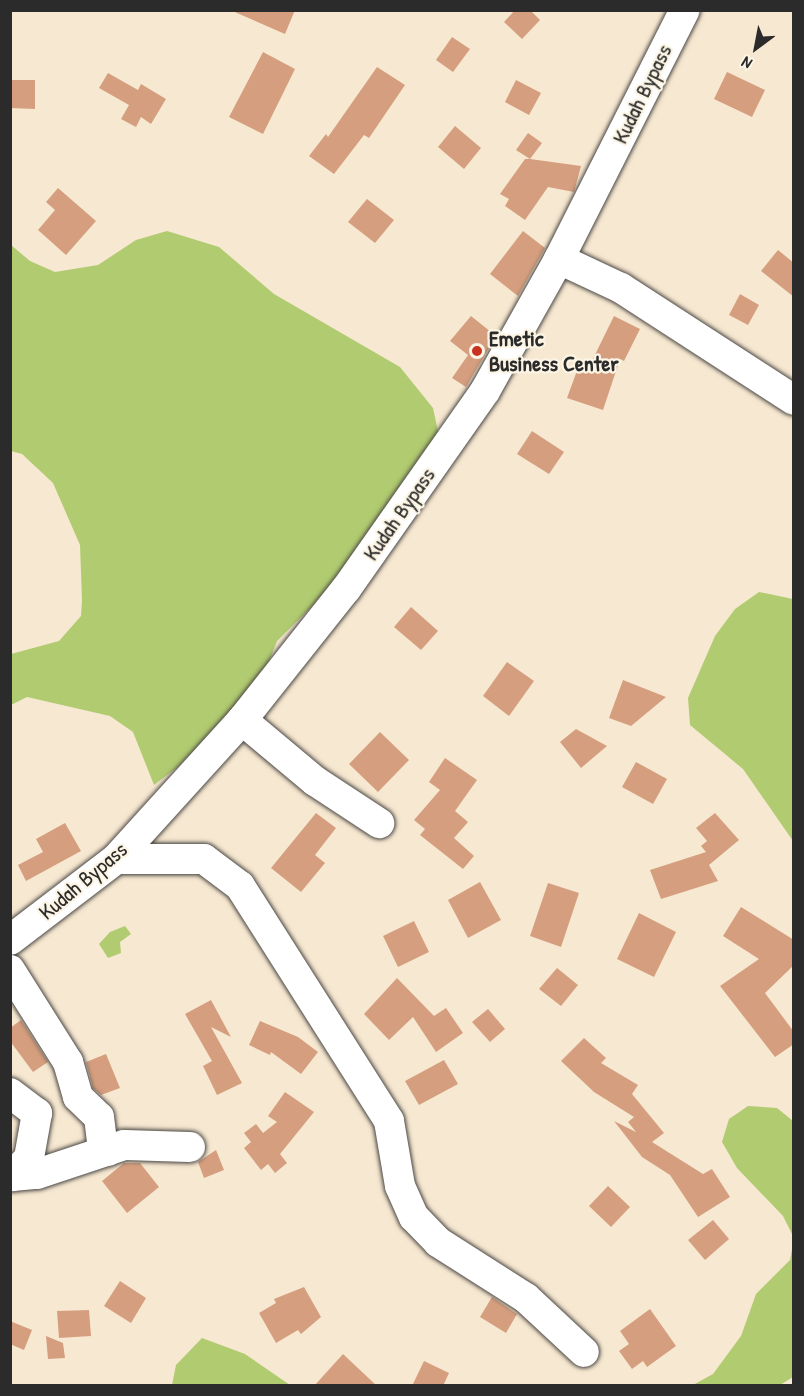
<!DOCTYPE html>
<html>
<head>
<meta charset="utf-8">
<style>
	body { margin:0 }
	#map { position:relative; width:804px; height:1396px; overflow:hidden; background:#f7e8d1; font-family:"Patrick Hand",sans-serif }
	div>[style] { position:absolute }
	.green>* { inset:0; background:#b1cb70 }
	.building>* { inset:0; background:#d59f7f }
	.roads { filter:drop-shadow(0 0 2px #4a4744) drop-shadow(0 0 2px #4a4744) }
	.minor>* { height:30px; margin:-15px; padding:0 15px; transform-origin:15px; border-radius:15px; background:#fff }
	.dots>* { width:16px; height:16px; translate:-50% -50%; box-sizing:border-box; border:3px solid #fcf5e5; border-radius:50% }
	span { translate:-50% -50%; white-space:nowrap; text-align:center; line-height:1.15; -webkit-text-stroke:4.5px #fcf5e5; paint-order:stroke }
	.street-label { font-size:22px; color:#2b2b2b }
	.poi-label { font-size:22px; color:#2b2b2b; font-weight:700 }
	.left { translate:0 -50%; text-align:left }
	.frame { position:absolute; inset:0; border:12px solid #2b2b2b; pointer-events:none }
	.north { position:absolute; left:726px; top:18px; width:60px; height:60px; -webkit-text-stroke:4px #fcf5e5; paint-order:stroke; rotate:212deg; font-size:16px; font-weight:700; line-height:24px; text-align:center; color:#2b2b2b }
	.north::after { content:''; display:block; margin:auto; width:21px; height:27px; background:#2b2b2b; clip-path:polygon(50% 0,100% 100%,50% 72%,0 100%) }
</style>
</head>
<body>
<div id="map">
	<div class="green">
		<i style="clip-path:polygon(167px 231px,219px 247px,274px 294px,400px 367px,433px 408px,441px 445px,359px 560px,277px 641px,265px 671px,215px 729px,179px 766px,154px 785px,133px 732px,110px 716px,27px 697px,11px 705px,11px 654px,59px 641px,81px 616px,82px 600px,80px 545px,53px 483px,22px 454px,11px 451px,11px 245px,30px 261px,55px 272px,98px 265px,136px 240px)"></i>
		<i style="clip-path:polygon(759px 592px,793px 599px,793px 841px,743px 769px,690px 725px,688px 698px,715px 636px,735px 609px)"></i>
		<i style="clip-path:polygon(125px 926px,131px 934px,120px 942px,121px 953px,108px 958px,99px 944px,110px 932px)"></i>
		<i style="clip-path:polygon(748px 1106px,777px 1108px,793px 1121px,793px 1236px,783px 1216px,737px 1168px,722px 1142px,729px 1119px)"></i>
		<i style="clip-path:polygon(793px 1243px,793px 1377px,780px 1385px,693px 1385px,713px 1374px,741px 1336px,756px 1294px,790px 1260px)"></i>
		<i style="clip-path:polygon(202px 1338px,245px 1354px,290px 1385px,172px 1385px,176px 1365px)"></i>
	</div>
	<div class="building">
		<i style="clip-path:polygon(230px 10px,295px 10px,285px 34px)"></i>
		<i style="clip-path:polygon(515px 10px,530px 10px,540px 20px,522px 39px,504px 22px)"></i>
		<i style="clip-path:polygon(452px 37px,470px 49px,453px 72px,436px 60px)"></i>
		<i style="clip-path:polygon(263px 52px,295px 69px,263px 134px,229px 117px)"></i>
		<i style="clip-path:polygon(377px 67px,405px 85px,369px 138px,364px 135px,334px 174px,309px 156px,326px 134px,328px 137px)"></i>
		<i style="clip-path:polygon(727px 72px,765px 90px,752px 117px,714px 99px)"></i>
		<i style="clip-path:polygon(108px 73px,138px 90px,141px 84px,166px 99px,151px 124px,141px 117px,136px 127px,121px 119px,129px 105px,99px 88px)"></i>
		<i style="clip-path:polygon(10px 80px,35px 80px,35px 109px,10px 108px)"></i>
		<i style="clip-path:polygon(516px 80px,541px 93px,529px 115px,505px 102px)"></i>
		<i style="clip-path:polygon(455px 126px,481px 148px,464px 169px,438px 147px)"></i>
		<i style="clip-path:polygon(528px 133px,542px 143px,530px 159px,581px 166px,574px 192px,548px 187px,525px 220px,505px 206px,509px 199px,500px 194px,525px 159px,530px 159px,516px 150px)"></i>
		<i style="clip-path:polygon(58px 188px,96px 221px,66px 255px,38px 230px,55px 210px,46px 202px)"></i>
		<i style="clip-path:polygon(367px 199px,394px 220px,375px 243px,348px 222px)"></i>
		<i style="clip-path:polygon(523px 231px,545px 248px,518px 296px,490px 274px)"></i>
		<i style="clip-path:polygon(778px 250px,794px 263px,794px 297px,761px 271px)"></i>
		<i style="clip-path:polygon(740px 294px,759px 305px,748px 325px,729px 315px)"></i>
		<i style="clip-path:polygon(471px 316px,496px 336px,466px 387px,452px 378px,468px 355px,450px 341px)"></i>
		<i style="clip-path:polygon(614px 316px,640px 329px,624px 361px,620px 359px,603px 410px,567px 398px,578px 368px,587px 371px)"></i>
		<i style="clip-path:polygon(532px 431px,564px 452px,549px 474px,517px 454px)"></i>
		<i style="clip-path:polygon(411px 607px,438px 631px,421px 650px,394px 627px)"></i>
		<i style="clip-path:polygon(507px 662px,534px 681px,509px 716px,483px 696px)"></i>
		<i style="clip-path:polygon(623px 680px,666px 697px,631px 726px,609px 718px)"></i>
		<i style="clip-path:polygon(576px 729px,607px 746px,581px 768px,560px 742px)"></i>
		<i style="clip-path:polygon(380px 732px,409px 760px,378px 792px,349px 764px)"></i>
		<i style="clip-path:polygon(445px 758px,477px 780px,455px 811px,468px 822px,454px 838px,474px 856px,463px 869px,420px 835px,425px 829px,414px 820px,440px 790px,429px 782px)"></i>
		<i style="clip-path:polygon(636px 762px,667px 779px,653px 804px,622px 787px)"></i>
		<i style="clip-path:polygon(316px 813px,336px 828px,315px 855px,325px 863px,301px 892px,271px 868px)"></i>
		<i style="clip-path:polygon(715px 813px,739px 840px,709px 865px,718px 881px,661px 899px,650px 870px,706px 852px,701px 846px,707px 841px,696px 828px)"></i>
		<i style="clip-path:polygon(65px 823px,81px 851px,26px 881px,18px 865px,43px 852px,36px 839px)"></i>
		<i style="clip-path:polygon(480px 882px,501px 920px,468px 938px,448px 900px)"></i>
		<i style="clip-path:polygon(548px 883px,579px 893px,561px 947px,530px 936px)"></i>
		<i style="clip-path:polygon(741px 907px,794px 940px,794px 965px,765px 993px,794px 1032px,794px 1044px,775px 1057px,720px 986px,759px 959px,723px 936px)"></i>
		<i style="clip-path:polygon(639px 913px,676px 932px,654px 977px,617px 959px)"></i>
		<i style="clip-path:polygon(414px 921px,429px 952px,398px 967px,383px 936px)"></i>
		<i style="clip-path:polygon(557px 968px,578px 985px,561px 1006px,539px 989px)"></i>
		<i style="clip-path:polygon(397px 978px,434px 1016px,446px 1008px,463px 1033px,436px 1052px,413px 1017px,389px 1040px,364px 1014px)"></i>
		<i style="clip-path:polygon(211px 1000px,231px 1037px,211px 1027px,242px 1083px,217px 1095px,203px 1066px,212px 1061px,185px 1014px)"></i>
		<i style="clip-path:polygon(488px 1009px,505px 1029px,490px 1042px,472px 1022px)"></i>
		<i style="clip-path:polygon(21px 1020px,48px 1062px,33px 1072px,10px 1041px,10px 1028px)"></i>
		<i style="clip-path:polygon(260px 1021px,298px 1037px,318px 1052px,301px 1074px,271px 1052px,270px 1055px,249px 1045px)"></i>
		<i style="clip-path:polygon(584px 1038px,606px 1058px,601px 1063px,638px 1085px,632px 1094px,664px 1133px,652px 1142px,703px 1174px,712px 1169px,730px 1197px,698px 1217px,670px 1175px,642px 1157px,614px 1121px,636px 1132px,628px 1122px,634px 1117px,594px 1092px,561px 1061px)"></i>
		<i style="clip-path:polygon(106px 1054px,120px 1088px,101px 1095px,93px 1088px,86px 1062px)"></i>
		<i style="clip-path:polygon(444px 1060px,458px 1084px,419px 1105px,405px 1081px)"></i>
		<i style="clip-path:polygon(285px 1092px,314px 1112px,280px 1154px,287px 1163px,275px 1173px,268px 1164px,261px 1170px,244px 1148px,251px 1142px,244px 1133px,256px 1124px,263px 1133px,277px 1122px,268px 1116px)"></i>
		<i style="clip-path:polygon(216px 1150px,224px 1170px,204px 1178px,198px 1162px)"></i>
		<i style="clip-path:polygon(124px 1163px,140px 1163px,159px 1187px,127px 1213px,102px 1181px)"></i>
		<i style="clip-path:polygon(608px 1186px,630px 1207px,611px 1227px,589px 1206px)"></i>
		<i style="clip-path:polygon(713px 1220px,729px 1239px,705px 1260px,688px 1240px)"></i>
		<i style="clip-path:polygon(120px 1281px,146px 1298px,131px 1323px,104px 1306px)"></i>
		<i style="clip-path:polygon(304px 1287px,321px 1317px,301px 1334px,298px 1330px,276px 1343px,259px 1313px,276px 1303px,274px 1299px)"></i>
		<i style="clip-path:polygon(492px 1297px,517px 1314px,506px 1333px,480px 1317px)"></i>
		<i style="clip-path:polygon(650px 1309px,676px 1346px,647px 1367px,643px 1361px,632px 1369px,619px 1351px,629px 1344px,620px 1331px)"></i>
		<i style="clip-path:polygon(89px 1310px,91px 1336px,59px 1338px,57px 1311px)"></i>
		<i style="clip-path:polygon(10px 1321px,32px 1330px,24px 1350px,10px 1344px)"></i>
		<i style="clip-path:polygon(46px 1336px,63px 1343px,65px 1358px,48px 1359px)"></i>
		<i style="clip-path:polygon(343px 1354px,377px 1386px,314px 1386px)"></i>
		<i style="clip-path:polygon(424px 1361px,449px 1373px,443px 1386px,412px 1386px)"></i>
	</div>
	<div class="roads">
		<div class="minor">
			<i style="left:559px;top:259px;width:68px;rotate:25.1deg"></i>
			<i style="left:621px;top:288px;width:206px;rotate:32.9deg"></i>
			<i style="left:242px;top:720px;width:95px;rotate:39.9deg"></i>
			<i style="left:315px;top:781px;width:77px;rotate:33.3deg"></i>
			<i style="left:116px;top:859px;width:88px"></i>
			<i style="left:204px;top:859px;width:45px;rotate:36.9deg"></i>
			<i style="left:240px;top:886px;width:278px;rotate:57.6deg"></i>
			<i style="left:389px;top:1121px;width:66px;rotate:80.4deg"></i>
			<i style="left:400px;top:1186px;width:34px;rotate:66deg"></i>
			<i style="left:414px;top:1217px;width:35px;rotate:46deg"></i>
			<i style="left:438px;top:1242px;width:104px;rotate:32.5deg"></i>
			<i style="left:526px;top:1298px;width:79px;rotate:43deg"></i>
			<i style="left:10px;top:940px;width:133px;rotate:-37.4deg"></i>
			<i style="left:116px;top:859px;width:188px;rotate:-47.8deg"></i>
			<i style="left:242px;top:720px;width:167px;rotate:-51.6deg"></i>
			<i style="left:346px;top:589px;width:242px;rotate:-54.9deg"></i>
			<i style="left:485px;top:391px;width:151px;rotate:-60.7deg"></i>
			<i style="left:559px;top:259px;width:279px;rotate:-63.2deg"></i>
			<i style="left:10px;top:970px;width:109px;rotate:57.8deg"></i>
			<i style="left:68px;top:1062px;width:36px;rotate:74deg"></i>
			<i style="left:78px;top:1097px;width:29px;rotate:44deg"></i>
			<i style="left:99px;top:1117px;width:26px;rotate:83deg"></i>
			<i style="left:102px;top:1143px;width:10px;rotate:53deg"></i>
			<i style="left:10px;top:1093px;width:34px;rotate:37deg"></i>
			<i style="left:37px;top:1113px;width:46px;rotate:100.1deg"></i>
			<i style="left:29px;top:1158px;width:25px;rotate:133deg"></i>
			<i style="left:12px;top:1176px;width:25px;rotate:-5deg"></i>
			<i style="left:37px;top:1174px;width:92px;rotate:-18.4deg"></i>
			<i style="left:124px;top:1145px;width:66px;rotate:1.7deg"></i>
		</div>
	</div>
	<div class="dots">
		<i style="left:477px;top:351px;background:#c8321e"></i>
	</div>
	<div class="street-label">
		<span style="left:642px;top:94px;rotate:-64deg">Kudah Bypass</span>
		<span style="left:399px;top:514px;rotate:-55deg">Kudah Bypass</span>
		<span style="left:83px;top:881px;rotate:-40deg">Kudah Bypass</span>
	</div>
	<div class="poi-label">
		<span class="left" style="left:489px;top:351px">Emetic<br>Business Center</span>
	</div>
	<div class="frame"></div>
	<div class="north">N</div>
</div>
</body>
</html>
